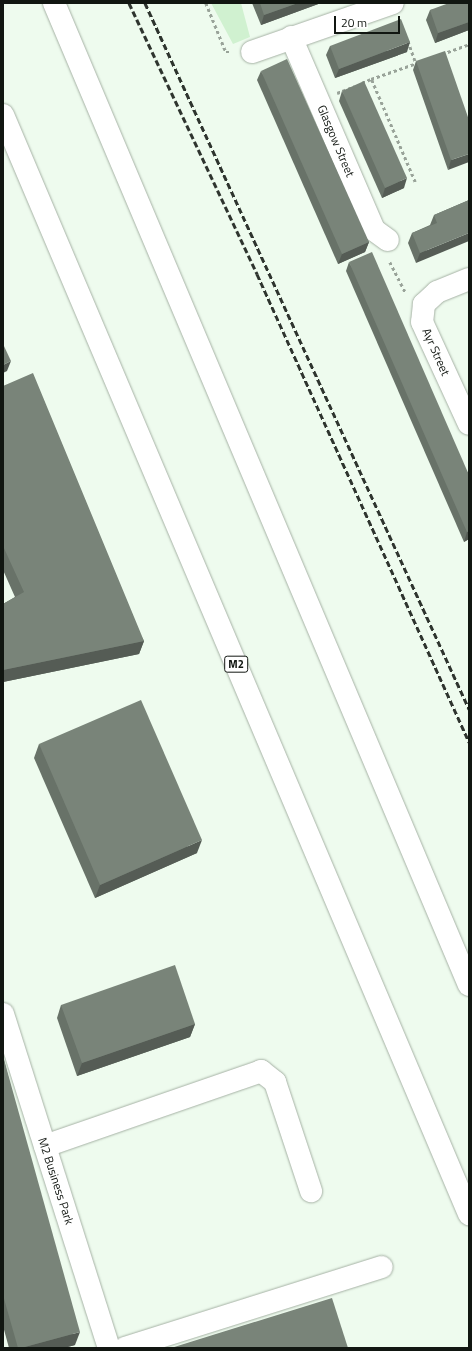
<!DOCTYPE html>
<html>
<head>
<meta charset="utf-8">
<style>
	body { margin:0 }
	#map { position:relative; width:472px; height:1351px; overflow:hidden; background:#eefbee; font-family:"Titillium Web",sans-serif }
	div>[style] { position:absolute }
	.green>* { inset:0; background:#d0f1d0 }
	.path>* { height:2.5px; margin-top:-1.25px; transform-origin:0; background:repeating-linear-gradient(90deg,#99a399 0 3px,transparent 0 6px) }
	.roads { filter:drop-shadow(0 0 1px #a6b2a5) drop-shadow(0 0 1px #a6b2a5) }
	.minor>* { height:22px; margin:-11px; padding:0 11px; transform-origin:11px; border-radius:11px; background:#fff }
	.highway>* { height:22px; margin:-11px; padding:0 11px; transform-origin:11px; border-radius:11px; background:#fff }
	.rail>* { height:3px; margin-top:-1.5px; transform-origin:0; background:repeating-linear-gradient(90deg,#2e342e 0 6px,transparent 0 9px) }
	.wall>* { inset:0; background:#687268 }
	.shaded-wall>* { inset:0; background:#555c55 }
	.building>* { inset:0; background:#798479 }
	span { translate:-50% -50%; white-space:nowrap; text-align:center; line-height:1.15; -webkit-text-stroke:3.5px #fff; paint-order:stroke }
	.shield-label span { padding:1px 3px; background:#fff; border:1px solid; border-radius:3px; -webkit-text-stroke-width:0 }
	.shield-label { font-size:11px; color:#111611; font-weight:700 }
	.street-label { font-size:12px; color:#111611 }
	.frame { position:absolute; inset:0; border:4px solid #111611; pointer-events:none }
	.scale { position:absolute; left:334px; top:16px; width:66px; height:18px; box-sizing:border-box; border:2px solid #111611; border-top:0; padding-left:5px; font-size:12px; line-height:14px; white-space:nowrap; color:#111611; -webkit-text-stroke:3px #fff; paint-order:stroke }
</style>
</head>
<body>
<div id="map">
	<div class="green">
		<i style="clip-path:polygon(211px 3px,241px 3px,250px 37px,233px 44px)"></i>
	</div>
	<div class="path">
		<i style="left:206px;top:3px;width:53px;rotate:67.8deg"></i>
		<i style="left:226px;top:52px;width:5px"></i>
		<i style="left:408px;top:41px;width:23px;rotate:70deg"></i>
		<i style="left:442px;top:54px;width:29px;rotate:-20deg"></i>
		<i style="left:362px;top:83px;width:10px;rotate:-24deg"></i>
		<i style="left:337px;top:93px;width:19px;rotate:-21deg"></i>
		<i style="left:415px;top:182px;width:112px;rotate:-113.1deg"></i>
		<i style="left:371px;top:79px;width:49px;rotate:-19.2deg"></i>
		<i style="left:390px;top:262px;width:35px;rotate:63deg"></i>
	</div>
	<div class="roads">
		<div class="minor">
			<i style="left:291px;top:37px;width:210px;rotate:66.7deg"></i>
			<i style="left:374px;top:230px;width:17px;rotate:36deg"></i>
			<i style="left:252px;top:52px;width:149px;rotate:-19.2deg"></i>
			<i style="left:469px;top:279px;width:35px;rotate:158deg"></i>
			<i style="left:437px;top:292px;width:18px;rotate:137deg"></i>
			<i style="left:424px;top:304px;width:18px;rotate:96deg"></i>
			<i style="left:422px;top:322px;width:112px;rotate:65.3deg"></i>
			<i style="left:3px;top:1014px;width:350px;rotate:72.4deg"></i>
			<i style="left:45px;top:1146px;width:229px;rotate:-19.1deg"></i>
			<i style="left:261px;top:1071px;width:18px;rotate:38deg"></i>
			<i style="left:275px;top:1082px;width:115px;rotate:71.7deg"></i>
			<i style="left:125px;top:1348px;width:269px;rotate:-17.5deg"></i>
		</div>
		<div class="highway">
			<i style="left:54px;top:3px;width:1066px;rotate:67.09deg"></i>
			<i style="left:3px;top:115px;width:1194px;rotate:67.02deg"></i>
		</div>
	</div>
	<div class="rail">
		<i style="left:129px;top:3px;width:300px;rotate:64.7deg"></i>
		<i style="left:257px;top:274px;width:514px;rotate:65.63deg"></i>
		<i style="left:145px;top:3px;width:777px;rotate:65.35deg"></i>
	</div>
	<div class="wall">
		<i style="clip-path:polygon(252px 3px,321px 3px,261px 25px)"></i>
		<i style="clip-path:polygon(469px 3px,469px 30px,435px 43px,426px 20px,430px 10px)"></i>
		<i style="clip-path:polygon(330px 46px,407px 52px,335px 78px,326px 55px)"></i>
		<i style="clip-path:polygon(416px 61px,469px 120px,448px 170px,413px 70px)"></i>
		<i style="clip-path:polygon(261px 71px,369px 242px,365px 252px,338px 264px,257px 80px)"></i>
		<i style="clip-path:polygon(342px 91px,404px 188px,382px 198px,339px 101px)"></i>
		<i style="clip-path:polygon(469px 200px,416px 263px,408px 243px,412px 233px,430px 225px,434px 215px)"></i>
		<i style="clip-path:polygon(349px 262px,469px 475px,469px 539px,464px 542px,346px 271px)"></i>
		<i style="clip-path:polygon(3px 386px,144px 641px,139px 654px,3px 682px,3px 604px,15px 597px,3px 570px)"></i>
		<i style="clip-path:polygon(39px 744px,197px 853px,95px 898px,34px 758px)"></i>
		<i style="clip-path:polygon(61px 1005px,195px 1024px,190px 1037px,77px 1076px,57px 1018px)"></i>
		<i style="clip-path:polygon(3px 1056px,75px 1345px,64px 1348px,9px 1348px,3px 1326px)"></i>
	</div>
	<div class="shaded-wall">
		<i style="clip-path:polygon(298px 3px,321px 3px,261px 25px,264px 15px)"></i>
		<i style="clip-path:polygon(469px 22px,469px 30px,435px 43px,438px 33px)"></i>
		<i style="clip-path:polygon(410px 42px,407px 52px,335px 78px,339px 69px)"></i>
		<i style="clip-path:polygon(469px 154px,469px 162px,448px 170px,451px 160px)"></i>
		<i style="clip-path:polygon(407px 178px,404px 188px,382px 198px,385px 188px)"></i>
		<i style="clip-path:polygon(469px 233px,469px 241px,416px 263px,420px 253px)"></i>
		<i style="clip-path:polygon(369px 242px,365px 252px,338px 264px,342px 254px)"></i>
		<i style="clip-path:polygon(11px 361px,7px 371px,3px 373px,3px 365px)"></i>
		<i style="clip-path:polygon(469px 531px,469px 539px,464px 542px,467px 532px)"></i>
		<i style="clip-path:polygon(144px 641px,139px 654px,3px 682px,3px 670px)"></i>
		<i style="clip-path:polygon(202px 840px,197px 853px,95px 898px,100px 885px)"></i>
		<i style="clip-path:polygon(195px 1024px,190px 1037px,77px 1076px,82px 1063px)"></i>
		<i style="clip-path:polygon(80px 1332px,75px 1345px,64px 1348px,21px 1348px)"></i>
	</div>
	<div class="building">
		<i style="clip-path:polygon(260px 3px,298px 3px,264px 15px)"></i>
		<i style="clip-path:polygon(449px 3px,469px 3px,469px 22px,438px 33px,430px 10px)"></i>
		<i style="clip-path:polygon(401px 19px,410px 42px,339px 69px,330px 46px)"></i>
		<i style="clip-path:polygon(445px 51px,469px 120px,469px 154px,451px 160px,416px 61px)"></i>
		<i style="clip-path:polygon(287px 59px,369px 242px,342px 254px,261px 71px)"></i>
		<i style="clip-path:polygon(364px 81px,407px 178px,385px 188px,342px 91px)"></i>
		<i style="clip-path:polygon(469px 200px,469px 233px,420px 253px,412px 233px,437px 223px,434px 215px)"></i>
		<i style="clip-path:polygon(372px 252px,469px 475px,469px 531px,467px 532px,349px 262px)"></i>
		<i style="clip-path:polygon(3px 344px,11px 361px,3px 365px)"></i>
		<i style="clip-path:polygon(33px 373px,144px 641px,3px 670px,3px 604px,24px 592px,3px 546px,3px 386px)"></i>
		<i style="clip-path:polygon(141px 700px,202px 840px,100px 885px,39px 744px)"></i>
		<i style="clip-path:polygon(175px 965px,195px 1024px,82px 1063px,61px 1005px)"></i>
		<i style="clip-path:polygon(3px 1056px,80px 1332px,21px 1348px,18px 1348px,3px 1295px)"></i>
		<i style="clip-path:polygon(332px 1298px,348px 1348px,171px 1348px)"></i>
	</div>
	<div class="shield-label">
		<span style="left:236px;top:664px">M2</span>
	</div>
	<div class="street-label">
		<span style="left:336px;top:141px;rotate:67deg">Glasgow Street</span>
		<span style="left:436px;top:352px;rotate:66deg">Ayr Street</span>
		<span style="left:56px;top:1181px;rotate:72deg">M2 Business Park</span>
	</div>
	<div class="frame"></div>
	<div class="scale">20 m</div>
</div>
</body>
</html>
